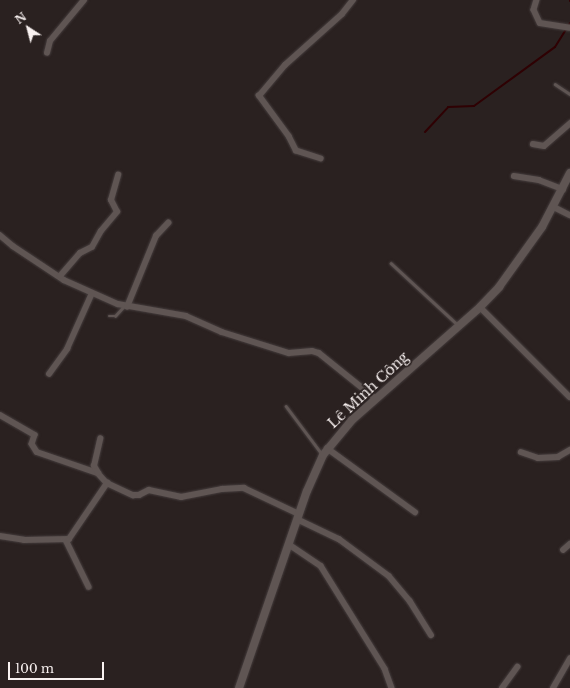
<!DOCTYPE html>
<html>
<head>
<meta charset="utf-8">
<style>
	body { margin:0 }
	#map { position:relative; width:570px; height:688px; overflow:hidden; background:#2a2120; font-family:"Libre Baskerville",serif }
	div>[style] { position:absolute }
	.stream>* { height:2px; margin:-1px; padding:0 1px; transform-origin:1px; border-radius:1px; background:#2f0103 }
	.roads { filter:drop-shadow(0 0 1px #453d3d) drop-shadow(0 0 1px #453d3d) }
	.service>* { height:2.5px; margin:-1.25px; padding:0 1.25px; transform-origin:1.25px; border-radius:1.25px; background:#5f5553 }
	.minor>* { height:5.5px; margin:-2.75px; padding:0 2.75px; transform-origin:2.75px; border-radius:2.75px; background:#5f5553 }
	.secondary>* { height:8px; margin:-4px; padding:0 4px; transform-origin:4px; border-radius:4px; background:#5f5553 }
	span { translate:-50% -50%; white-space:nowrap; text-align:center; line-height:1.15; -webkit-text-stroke:3.5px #2a2120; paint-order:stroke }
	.street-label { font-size:14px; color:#f9f2f1 }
	.north { position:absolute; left:8px; top:8px; width:40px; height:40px; -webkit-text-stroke:3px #2a2120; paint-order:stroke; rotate:324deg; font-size:11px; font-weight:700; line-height:16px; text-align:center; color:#f9f2f1 }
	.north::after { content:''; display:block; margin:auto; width:14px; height:18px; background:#f9f2f1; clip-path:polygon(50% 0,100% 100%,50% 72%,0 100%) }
	.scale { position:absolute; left:8px; top:662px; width:96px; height:18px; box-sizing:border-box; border:2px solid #f9f2f1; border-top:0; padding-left:5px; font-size:12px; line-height:14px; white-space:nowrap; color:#f9f2f1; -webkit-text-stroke:3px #2a2120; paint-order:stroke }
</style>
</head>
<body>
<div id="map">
	<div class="stream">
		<i style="left:570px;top:0;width:1px;rotate:90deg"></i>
		<i style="left:425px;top:132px;width:34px;rotate:-47deg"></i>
		<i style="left:448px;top:107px;width:26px;rotate:-2deg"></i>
		<i style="left:474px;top:106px;width:100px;rotate:-36.1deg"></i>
		<i style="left:555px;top:47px;width:28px;rotate:-58deg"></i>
	</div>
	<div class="roads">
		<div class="service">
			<i style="left:555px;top:84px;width:18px;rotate:34deg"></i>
			<i style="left:391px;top:263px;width:91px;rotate:42.8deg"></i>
			<i style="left:109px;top:316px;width:6px"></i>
			<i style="left:115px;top:316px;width:13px;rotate:-48deg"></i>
			<i style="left:286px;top:406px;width:60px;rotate:53.1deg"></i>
		</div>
		<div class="minor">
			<i style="left:537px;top:0;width:10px;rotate:107deg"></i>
			<i style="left:534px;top:10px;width:14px;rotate:65deg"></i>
			<i style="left:540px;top:23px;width:30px;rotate:9deg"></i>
			<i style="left:47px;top:53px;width:12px;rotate:-76deg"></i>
			<i style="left:50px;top:41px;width:53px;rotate:-50.3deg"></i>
			<i style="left:533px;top:144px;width:11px;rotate:10deg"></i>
			<i style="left:544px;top:146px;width:35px;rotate:-41deg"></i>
			<i style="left:321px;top:159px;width:26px;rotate:-162deg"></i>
			<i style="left:296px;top:151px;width:16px;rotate:-117deg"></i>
			<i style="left:289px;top:137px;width:51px;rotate:-126.2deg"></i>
			<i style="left:259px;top:96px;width:40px;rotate:-50deg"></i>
			<i style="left:285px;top:65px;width:76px;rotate:-41.8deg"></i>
			<i style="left:342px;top:14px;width:18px;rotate:-52deg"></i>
			<i style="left:514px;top:176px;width:25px;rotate:9deg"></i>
			<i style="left:539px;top:180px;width:26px;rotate:21deg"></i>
			<i style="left:554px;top:207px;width:18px;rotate:27deg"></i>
			<i style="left:0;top:235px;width:17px;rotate:40deg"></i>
			<i style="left:13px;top:246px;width:61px;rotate:33.7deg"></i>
			<i style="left:64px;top:280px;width:59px;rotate:24deg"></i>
			<i style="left:118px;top:304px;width:69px;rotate:10deg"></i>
			<i style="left:186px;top:316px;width:39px;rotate:24deg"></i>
			<i style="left:222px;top:332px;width:70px;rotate:17.4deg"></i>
			<i style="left:289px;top:353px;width:23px;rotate:-5deg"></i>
			<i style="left:312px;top:351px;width:7px;rotate:16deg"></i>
			<i style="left:319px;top:353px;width:72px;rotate:38.8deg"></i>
			<i style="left:60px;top:276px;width:30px;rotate:-49deg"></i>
			<i style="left:80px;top:253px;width:13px;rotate:-27deg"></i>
			<i style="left:92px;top:247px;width:18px;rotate:-61deg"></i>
			<i style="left:101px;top:231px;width:25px;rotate:-50deg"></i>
			<i style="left:117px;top:212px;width:13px;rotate:-117deg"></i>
			<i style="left:111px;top:200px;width:26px;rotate:-74deg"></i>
			<i style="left:127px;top:307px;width:77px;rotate:-67.8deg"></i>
			<i style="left:156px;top:236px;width:18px;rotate:-47deg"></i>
			<i style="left:480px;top:307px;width:127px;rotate:45deg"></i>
			<i style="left:49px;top:374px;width:31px;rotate:-54deg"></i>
			<i style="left:67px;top:349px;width:61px;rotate:-65.9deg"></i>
			<i style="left:0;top:415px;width:40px;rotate:29.7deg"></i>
			<i style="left:35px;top:435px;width:9px;rotate:108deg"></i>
			<i style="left:32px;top:444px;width:9px;rotate:58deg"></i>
			<i style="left:37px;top:452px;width:65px;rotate:19deg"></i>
			<i style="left:98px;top:473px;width:13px;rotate:48deg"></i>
			<i style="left:107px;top:483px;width:29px;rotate:25deg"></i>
			<i style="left:133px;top:495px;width:6px"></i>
			<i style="left:139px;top:495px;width:11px;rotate:-27deg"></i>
			<i style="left:149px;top:490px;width:33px;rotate:12deg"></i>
			<i style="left:181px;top:497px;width:42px;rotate:-11deg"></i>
			<i style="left:222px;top:489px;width:22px;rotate:-3deg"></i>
			<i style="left:244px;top:488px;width:61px;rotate:25.3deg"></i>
			<i style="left:327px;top:448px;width:109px;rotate:36deg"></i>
			<i style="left:521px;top:452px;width:18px;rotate:19deg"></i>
			<i style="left:538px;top:458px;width:20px;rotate:-3deg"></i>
			<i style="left:558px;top:457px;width:14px;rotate:-30deg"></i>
			<i style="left:98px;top:473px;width:8px;rotate:-120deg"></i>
			<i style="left:94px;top:466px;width:28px;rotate:-77deg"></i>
			<i style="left:297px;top:519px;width:47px;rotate:25.5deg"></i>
			<i style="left:339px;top:539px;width:62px;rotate:36.5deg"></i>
			<i style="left:389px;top:576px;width:33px;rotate:50deg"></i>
			<i style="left:410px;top:601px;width:40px;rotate:58deg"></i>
			<i style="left:0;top:536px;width:24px;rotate:9deg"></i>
			<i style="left:24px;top:540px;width:45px;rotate:-1.3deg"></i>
			<i style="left:69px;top:539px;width:68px;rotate:-55.8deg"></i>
			<i style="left:66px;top:540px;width:52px;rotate:63.9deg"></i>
			<i style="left:290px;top:545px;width:37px;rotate:34deg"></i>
			<i style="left:321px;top:566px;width:121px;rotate:58.1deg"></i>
			<i style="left:385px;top:669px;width:20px;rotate:70deg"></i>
			<i style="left:563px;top:550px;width:9px;rotate:-41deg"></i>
			<i style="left:502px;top:688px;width:26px;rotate:-54deg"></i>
			<i style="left:553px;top:688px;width:34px;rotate:-60deg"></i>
		</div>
		<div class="secondary">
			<i style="left:239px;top:688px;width:208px;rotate:-71deg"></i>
			<i style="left:307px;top:491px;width:39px;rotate:-66deg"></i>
			<i style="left:323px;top:455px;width:45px;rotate:-50.4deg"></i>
			<i style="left:352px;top:420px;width:171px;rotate:-41.4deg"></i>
			<i style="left:480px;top:307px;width:28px;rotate:-46deg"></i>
			<i style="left:499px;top:287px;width:74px;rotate:-54.4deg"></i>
			<i style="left:542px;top:227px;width:61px;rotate:-62.6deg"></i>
		</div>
	</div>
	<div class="street-label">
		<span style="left:368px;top:390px;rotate:-43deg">Lê Minh Công</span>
	</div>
	<div class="north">N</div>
	<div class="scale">100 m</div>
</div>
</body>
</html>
